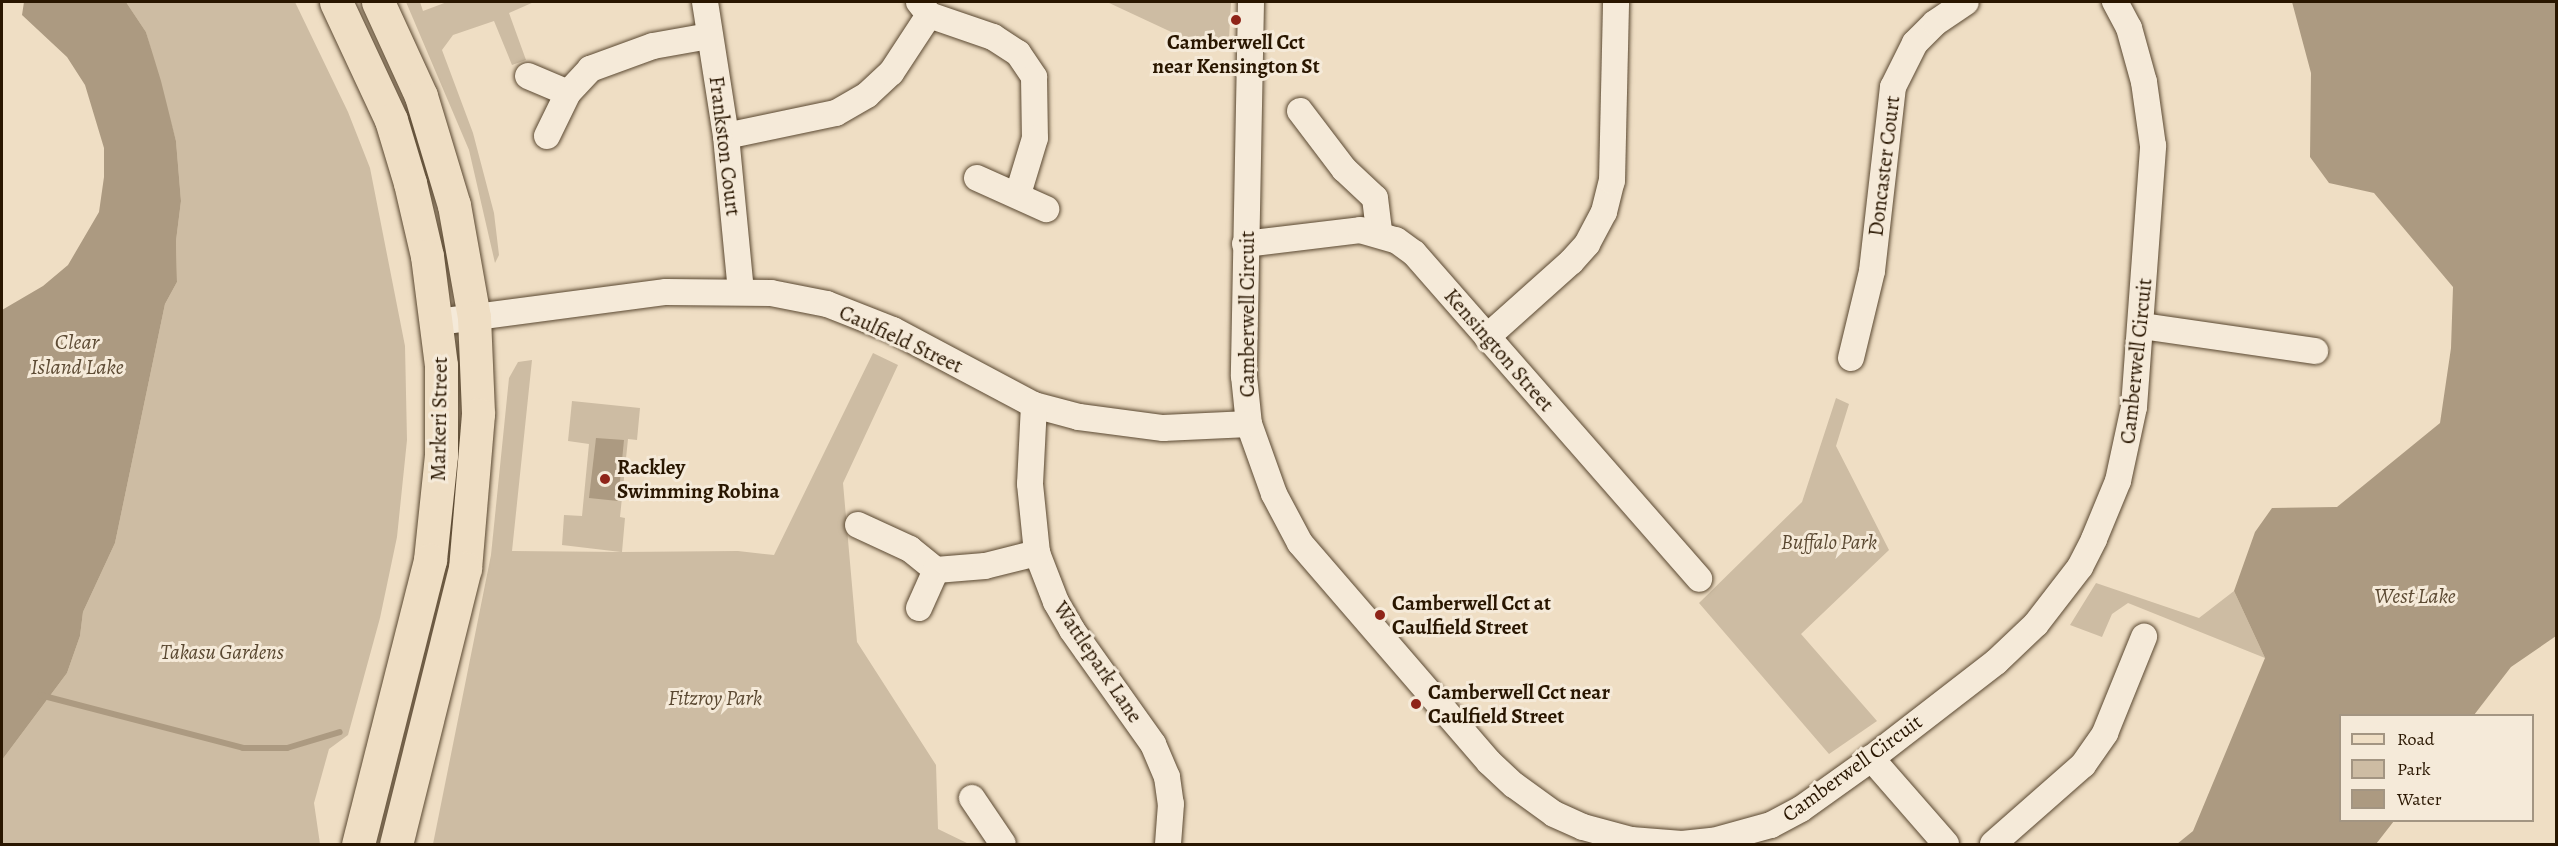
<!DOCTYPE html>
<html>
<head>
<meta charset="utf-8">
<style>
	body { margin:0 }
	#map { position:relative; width:2558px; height:846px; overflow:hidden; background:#efdec4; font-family:Alegreya,serif }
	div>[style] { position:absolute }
	.green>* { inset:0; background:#cdbca3 }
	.water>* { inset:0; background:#ac9a81 }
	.stream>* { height:6px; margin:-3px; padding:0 3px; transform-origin:3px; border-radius:3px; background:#ac9a81 }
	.roads { filter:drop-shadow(0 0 2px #5a4831) drop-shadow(0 0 2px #5a4831) }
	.minor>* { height:26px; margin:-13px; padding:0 13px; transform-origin:13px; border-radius:13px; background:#f5ead9 }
	.major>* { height:33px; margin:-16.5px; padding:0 16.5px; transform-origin:16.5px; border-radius:16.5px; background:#efdec4 }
	.dots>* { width:16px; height:16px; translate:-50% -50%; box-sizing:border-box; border:3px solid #f5ead9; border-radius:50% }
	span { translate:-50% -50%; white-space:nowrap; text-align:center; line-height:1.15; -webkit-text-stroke:6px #f5ead9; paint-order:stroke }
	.poi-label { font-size:21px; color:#291600; font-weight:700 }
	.left { translate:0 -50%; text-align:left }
	.street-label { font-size:21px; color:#291600 }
	.park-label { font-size:21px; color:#5a4831; font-style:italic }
	.water-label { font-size:22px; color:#5d4b34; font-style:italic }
	.frame { position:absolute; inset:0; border:3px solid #291600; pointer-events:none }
	.legend { position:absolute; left:2339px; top:714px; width:195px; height:108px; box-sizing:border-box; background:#f5ead9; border:2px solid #a39582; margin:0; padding:8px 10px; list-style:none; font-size:18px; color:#291600 }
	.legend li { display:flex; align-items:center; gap:12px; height:30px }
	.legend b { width:30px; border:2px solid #a39582 }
</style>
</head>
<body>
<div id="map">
	<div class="green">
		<i style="clip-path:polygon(126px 2px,295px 2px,348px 112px,370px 168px,405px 346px,407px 440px,397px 537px,380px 618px,348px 735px,329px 749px,314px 803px,320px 844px,2px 844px,2px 760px,67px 673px,80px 636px,83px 612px,115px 543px,165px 304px,177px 282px,176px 241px,181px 201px,176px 141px,146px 32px)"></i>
		<i style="clip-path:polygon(406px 2px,420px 2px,423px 11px,447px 2px,534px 2px,509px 13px,526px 60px,512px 65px,494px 21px,453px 35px,442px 50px,473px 133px,494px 213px,499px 255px,495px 263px,469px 150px)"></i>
		<i style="clip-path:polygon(1107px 2px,1231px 2px,1229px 39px,1182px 37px)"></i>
		<i style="clip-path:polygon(873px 353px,898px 365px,843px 483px,857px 642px,936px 765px,938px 829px,969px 844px,433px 844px,491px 555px,509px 378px,518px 362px,532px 360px,512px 551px,621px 552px,562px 545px,564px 515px,582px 516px,589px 444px,568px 441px,572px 401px,640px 408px,637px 440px,628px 439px,620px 517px,625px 518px,622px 552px,738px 551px,774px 555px)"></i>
		<i style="clip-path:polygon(1836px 398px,1849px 404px,1836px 446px,1889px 550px,1801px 634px,1877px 721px,1829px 754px,1699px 603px,1802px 502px)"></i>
		<i style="clip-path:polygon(2096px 583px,2199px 618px,2234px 591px,2265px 658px,2128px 603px,2112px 614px,2102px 637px,2070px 625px)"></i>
	</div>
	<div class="water">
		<i style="clip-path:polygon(24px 2px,126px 2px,146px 32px,161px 81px,176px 141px,181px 201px,176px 241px,177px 282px,165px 304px,115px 543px,83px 612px,80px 636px,67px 673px,2px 760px,2px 310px,43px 286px,68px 265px,99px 212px,104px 177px,104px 148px,85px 85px,67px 57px,22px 15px)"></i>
		<i style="clip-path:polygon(2292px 2px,2556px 2px,2556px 636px,2511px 667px,2474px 715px,2340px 716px,2340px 820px,2394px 821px,2376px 844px,2177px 844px,2193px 831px,2265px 658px,2234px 591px,2255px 532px,2272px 508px,2337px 507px,2440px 423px,2451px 348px,2453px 287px,2374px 193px,2329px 183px,2310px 157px,2311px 73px)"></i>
		<i style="clip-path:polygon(596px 438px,624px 440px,618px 501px,589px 498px)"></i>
	</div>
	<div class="stream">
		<i style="left:40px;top:695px;width:210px;rotate:14.6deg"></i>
		<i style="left:243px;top:748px;width:44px"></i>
		<i style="left:287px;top:748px;width:55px;rotate:-16.8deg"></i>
	</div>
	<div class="roads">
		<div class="minor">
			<i style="left:705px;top:2px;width:136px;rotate:81.1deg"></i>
			<i style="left:726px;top:136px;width:156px;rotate:84.5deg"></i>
			<i style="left:919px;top:2px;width:16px;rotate:52deg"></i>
			<i style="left:929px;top:15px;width:68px;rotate:19deg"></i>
			<i style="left:993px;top:37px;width:30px;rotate:33deg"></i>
			<i style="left:1018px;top:53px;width:29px;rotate:56deg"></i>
			<i style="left:1034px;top:77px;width:61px;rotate:89.1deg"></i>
			<i style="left:1035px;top:138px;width:59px;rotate:106.9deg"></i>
			<i style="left:1251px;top:2px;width:374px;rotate:91.1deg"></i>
			<i style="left:1244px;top:376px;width:48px;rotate:84.1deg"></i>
			<i style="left:1249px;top:424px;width:74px;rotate:70.3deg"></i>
			<i style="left:1274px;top:494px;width:55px;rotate:62deg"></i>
			<i style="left:1300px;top:543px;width:289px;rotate:49.2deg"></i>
			<i style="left:1489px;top:762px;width:34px;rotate:43deg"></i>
			<i style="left:1514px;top:785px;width:49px;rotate:35.9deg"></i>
			<i style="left:1554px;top:814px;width:32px;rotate:24deg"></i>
			<i style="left:1583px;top:827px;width:50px;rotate:15.2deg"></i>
			<i style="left:1631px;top:840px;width:51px;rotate:4.5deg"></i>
			<i style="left:1682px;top:844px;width:31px;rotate:-6deg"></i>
			<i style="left:1713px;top:841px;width:60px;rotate:-15.4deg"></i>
			<i style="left:1771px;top:825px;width:34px;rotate:-28deg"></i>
			<i style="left:1801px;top:809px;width:77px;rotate:-35.5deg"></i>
			<i style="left:1864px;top:764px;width:167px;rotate:-37.7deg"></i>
			<i style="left:1996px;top:662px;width:55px;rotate:-43.5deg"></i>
			<i style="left:2036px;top:624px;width:72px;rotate:-52.3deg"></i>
			<i style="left:2080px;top:567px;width:31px;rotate:-63deg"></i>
			<i style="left:2094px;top:539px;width:63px;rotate:-67.5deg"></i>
			<i style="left:2118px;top:481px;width:76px;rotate:-77.8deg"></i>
			<i style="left:2134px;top:407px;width:262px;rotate:-85.8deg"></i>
			<i style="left:2153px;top:146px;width:65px;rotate:-98deg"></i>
			<i style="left:2144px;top:82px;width:56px;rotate:-105.5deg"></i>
			<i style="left:2129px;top:28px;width:30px;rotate:-118deg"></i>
			<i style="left:528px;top:76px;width:43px;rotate:23deg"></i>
			<i style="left:1300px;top:111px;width:73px;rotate:52.8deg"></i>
			<i style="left:1344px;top:169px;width:42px;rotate:43.1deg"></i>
			<i style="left:1375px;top:198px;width:35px;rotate:83deg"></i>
			<i style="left:547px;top:136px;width:48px;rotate:-64deg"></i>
			<i style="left:568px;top:93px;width:33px;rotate:-47deg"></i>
			<i style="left:590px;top:69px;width:67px;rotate:-20.1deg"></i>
			<i style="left:653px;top:46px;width:57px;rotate:-10.1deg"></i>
			<i style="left:726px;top:136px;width:112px;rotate:-11.8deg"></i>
			<i style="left:836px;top:113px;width:36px;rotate:-30deg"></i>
			<i style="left:867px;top:95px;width:33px;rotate:-43deg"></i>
			<i style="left:891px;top:73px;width:69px;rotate:-56.8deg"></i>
			<i style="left:977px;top:178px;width:76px;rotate:24.2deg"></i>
			<i style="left:1245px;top:244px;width:116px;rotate:-6.9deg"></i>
			<i style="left:1360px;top:230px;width:37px;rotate:16deg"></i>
			<i style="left:1396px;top:240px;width:22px;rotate:36deg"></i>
			<i style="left:1414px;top:253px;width:433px;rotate:48.8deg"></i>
			<i style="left:438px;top:322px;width:230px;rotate:-7.5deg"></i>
			<i style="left:666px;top:292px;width:105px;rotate:0.5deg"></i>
			<i style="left:771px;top:293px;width:57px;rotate:11.1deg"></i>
			<i style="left:827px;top:304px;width:71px;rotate:21.5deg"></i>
			<i style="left:893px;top:330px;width:160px;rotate:28deg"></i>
			<i style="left:1034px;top:405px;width:47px;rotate:14.9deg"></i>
			<i style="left:1079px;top:417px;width:85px;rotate:7.5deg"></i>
			<i style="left:1163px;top:428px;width:86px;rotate:-2.7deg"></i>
			<i style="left:2142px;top:326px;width:175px;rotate:8.2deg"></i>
			<i style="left:1487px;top:337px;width:113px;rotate:-41.8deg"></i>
			<i style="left:1571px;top:262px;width:24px;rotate:-48deg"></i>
			<i style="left:1587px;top:244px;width:36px;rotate:-62deg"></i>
			<i style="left:1604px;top:212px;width:32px;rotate:-76deg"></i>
			<i style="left:1612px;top:181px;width:179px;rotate:-88.7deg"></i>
			<i style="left:1851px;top:358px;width:89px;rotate:-76.4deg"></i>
			<i style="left:1872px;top:271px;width:185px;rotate:-83.5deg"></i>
			<i style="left:1893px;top:87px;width:49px;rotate:-63.4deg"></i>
			<i style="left:1915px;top:43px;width:28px;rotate:-45deg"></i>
			<i style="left:1935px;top:23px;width:37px;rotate:-34deg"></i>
			<i style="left:1034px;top:405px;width:79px;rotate:92.9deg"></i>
			<i style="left:1030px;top:484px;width:69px;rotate:84.2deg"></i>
			<i style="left:1037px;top:553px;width:53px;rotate:68.8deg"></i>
			<i style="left:1056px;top:602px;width:32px;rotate:60deg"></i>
			<i style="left:1072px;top:630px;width:140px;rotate:54.6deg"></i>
			<i style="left:1153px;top:744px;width:36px;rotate:67deg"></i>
			<i style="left:1167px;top:777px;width:27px;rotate:82deg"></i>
			<i style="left:1171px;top:804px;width:40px;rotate:94.3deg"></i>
			<i style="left:858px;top:525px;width:57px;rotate:24.8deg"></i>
			<i style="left:910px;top:549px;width:33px;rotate:39deg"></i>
			<i style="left:936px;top:570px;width:49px;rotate:-4.7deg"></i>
			<i style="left:985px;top:566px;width:54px;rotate:-14deg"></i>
			<i style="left:919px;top:608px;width:42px;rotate:-65.9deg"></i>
			<i style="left:1871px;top:758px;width:114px;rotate:48.9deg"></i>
			<i style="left:972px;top:798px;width:55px;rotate:56deg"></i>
			<i style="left:1993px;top:844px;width:120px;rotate:-41.3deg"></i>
			<i style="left:2083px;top:765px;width:39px;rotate:-55deg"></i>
			<i style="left:2105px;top:733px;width:104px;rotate:-67.9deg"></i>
		</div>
		<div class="major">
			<i style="left:336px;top:2px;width:130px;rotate:65deg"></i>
			<i style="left:391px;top:120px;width:66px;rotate:73.2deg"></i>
			<i style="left:410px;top:183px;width:75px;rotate:76.9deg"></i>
			<i style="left:427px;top:256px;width:110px;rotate:82.7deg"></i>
			<i style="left:441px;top:365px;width:90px;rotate:90deg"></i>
			<i style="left:441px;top:455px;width:106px;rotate:96deg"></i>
			<i style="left:430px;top:560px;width:293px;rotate:104.2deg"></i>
			<i style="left:378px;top:2px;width:103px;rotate:65.4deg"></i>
			<i style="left:421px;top:96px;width:114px;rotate:73.2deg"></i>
			<i style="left:454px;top:205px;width:114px;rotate:79.9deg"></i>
			<i style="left:474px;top:317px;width:97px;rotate:87.6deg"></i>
			<i style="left:478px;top:414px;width:155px;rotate:94.8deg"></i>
			<i style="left:465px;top:568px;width:284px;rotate:104deg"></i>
		</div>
	</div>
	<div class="dots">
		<i style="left:1236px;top:20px;background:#8f2418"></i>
		<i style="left:605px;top:479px;background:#8f2418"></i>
		<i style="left:1380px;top:615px;background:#8f2418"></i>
		<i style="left:1416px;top:704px;background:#8f2418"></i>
	</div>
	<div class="poi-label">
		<span style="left:1236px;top:54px">Camberwell Cct<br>near Kensington St</span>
		<span class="left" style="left:617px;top:479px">Rackley<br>Swimming Robina</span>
		<span class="left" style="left:1392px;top:615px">Camberwell Cct at<br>Caulfield Street</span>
		<span class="left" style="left:1428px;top:704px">Camberwell Cct near<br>Caulfield Street</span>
	</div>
	<div class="street-label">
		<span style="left:725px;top:146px;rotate:83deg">Frankston Court</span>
		<span style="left:1884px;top:166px;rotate:-83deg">Doncaster Court</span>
		<span style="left:1247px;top:314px;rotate:-90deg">Camberwell Circuit</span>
		<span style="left:901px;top:339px;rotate:25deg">Caulfield Street</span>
		<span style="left:1499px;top:350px;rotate:49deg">Kensington Street</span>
		<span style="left:2136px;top:361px;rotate:-84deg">Camberwell Circuit</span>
		<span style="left:439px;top:419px;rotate:-89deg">Markeri Street</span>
		<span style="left:1098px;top:662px;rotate:56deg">Wattlepark Lane</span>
		<span style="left:1852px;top:768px;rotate:-36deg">Camberwell Circuit</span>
	</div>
	<div class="park-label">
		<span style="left:1829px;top:542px">Buffalo Park</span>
		<span style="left:222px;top:652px">Takasu Gardens</span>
		<span style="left:715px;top:698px">Fitzroy Park</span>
	</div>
	<div class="water-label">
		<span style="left:77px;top:355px">Clear<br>Island Lake</span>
		<span style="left:2415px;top:597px">West Lake</span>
	</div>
	<div class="frame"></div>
	<ul class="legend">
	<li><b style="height:8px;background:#efdec4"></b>Road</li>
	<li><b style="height:16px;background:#cdbca3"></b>Park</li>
	<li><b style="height:16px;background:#ac9a81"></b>Water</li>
	</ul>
</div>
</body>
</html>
